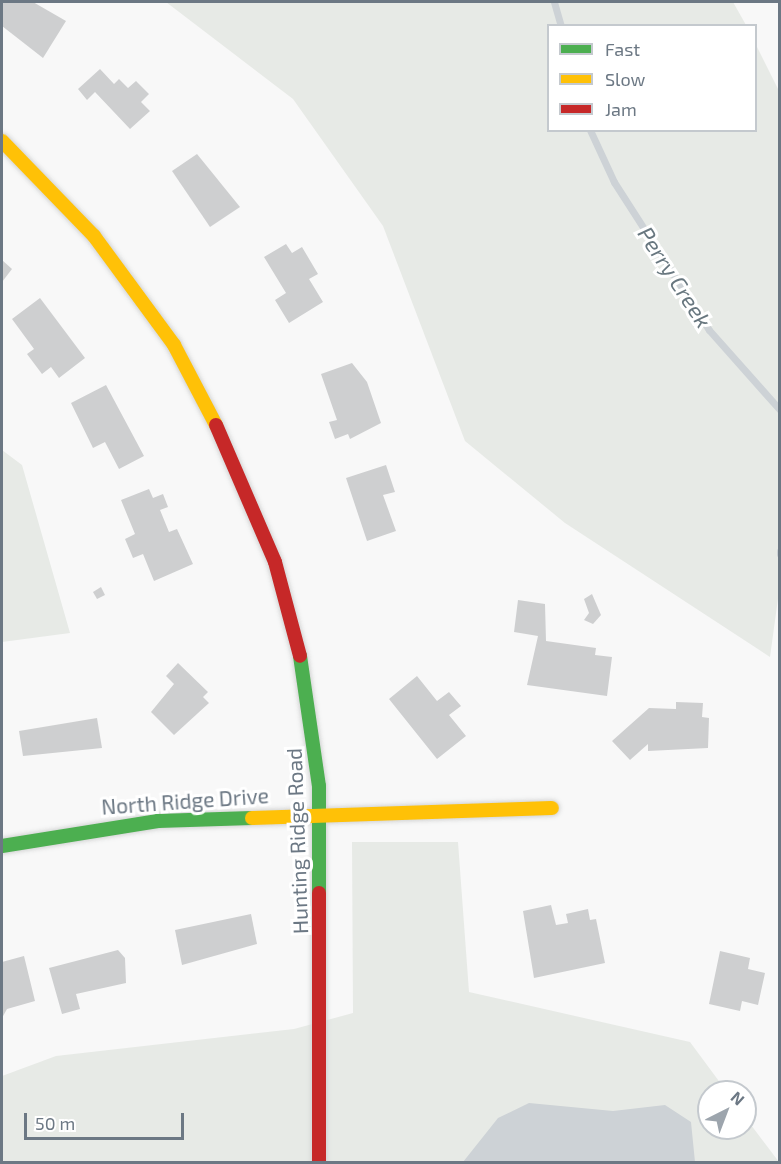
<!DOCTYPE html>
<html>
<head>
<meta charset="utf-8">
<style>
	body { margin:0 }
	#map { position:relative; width:781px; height:1164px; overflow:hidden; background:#f8f8f8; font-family:"Exo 2",sans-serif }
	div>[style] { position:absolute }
	.green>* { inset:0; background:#e7eae6 }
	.water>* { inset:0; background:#cdd2d6 }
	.stream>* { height:7px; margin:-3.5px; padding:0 3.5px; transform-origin:3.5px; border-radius:3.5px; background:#cdd2d6 }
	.building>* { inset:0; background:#cecfd0 }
	.roads { filter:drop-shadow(0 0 2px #d4d5d5) drop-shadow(0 0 2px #d4d5d5) }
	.fast>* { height:14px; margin:-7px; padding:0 7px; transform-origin:7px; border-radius:7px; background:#4caf50 }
	.slow>* { height:14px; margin:-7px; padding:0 7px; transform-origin:7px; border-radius:7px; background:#ffc107 }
	.jam>* { height:14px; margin:-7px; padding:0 7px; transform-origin:7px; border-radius:7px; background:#c62828 }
	span { translate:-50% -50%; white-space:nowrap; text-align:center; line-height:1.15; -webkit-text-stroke:6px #fff; paint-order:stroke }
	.street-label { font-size:21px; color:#6c7884 }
	.water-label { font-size:22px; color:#68777f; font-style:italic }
	.frame { position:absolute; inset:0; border:3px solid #6c7884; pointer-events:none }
	.legend { position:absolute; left:547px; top:24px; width:210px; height:108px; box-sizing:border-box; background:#fff; border:2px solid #c4c9ce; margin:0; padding:8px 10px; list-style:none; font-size:18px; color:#6c7884 }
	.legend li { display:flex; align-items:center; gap:12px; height:30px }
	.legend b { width:30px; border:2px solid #c4c9ce }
	.north { position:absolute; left:697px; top:1080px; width:60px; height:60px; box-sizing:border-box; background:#fff; border:2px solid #c4c9ce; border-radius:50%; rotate:42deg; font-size:16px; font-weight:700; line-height:24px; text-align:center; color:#6c7884 }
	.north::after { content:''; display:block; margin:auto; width:21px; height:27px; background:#9da5ad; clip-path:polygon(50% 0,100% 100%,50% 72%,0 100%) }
	.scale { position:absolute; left:24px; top:1113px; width:160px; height:27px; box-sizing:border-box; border:3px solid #6c7884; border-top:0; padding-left:8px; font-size:18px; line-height:21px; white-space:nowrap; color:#6c7884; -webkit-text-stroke:4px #fff; paint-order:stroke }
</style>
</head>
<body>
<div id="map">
	<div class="green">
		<i style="clip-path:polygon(166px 2px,733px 2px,746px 25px,548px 26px,548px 130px,756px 130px,756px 45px,779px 91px,780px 584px,770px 657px,565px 523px,465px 441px,383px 226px,293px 99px)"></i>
		<i style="clip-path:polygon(2px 450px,22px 465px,70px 633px,2px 642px)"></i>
		<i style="clip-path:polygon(352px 842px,458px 842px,469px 992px,690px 1042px,727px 1092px,709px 1092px,709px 1128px,745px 1128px,745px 1117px,779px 1162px,2px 1162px,2px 1076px,56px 1056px,294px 1029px,353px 1013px)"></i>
	</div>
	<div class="water">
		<i style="clip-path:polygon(529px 1103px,613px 1111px,665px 1105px,691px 1122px,695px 1162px,463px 1162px,498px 1118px)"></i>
	</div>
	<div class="stream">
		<i style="left:554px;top:2px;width:25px;rotate:74deg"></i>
		<i style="left:590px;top:130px;width:57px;rotate:65.2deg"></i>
		<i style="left:614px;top:182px;width:176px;rotate:57.3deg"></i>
		<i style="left:709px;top:330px;width:107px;rotate:48.4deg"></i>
		<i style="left:780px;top:551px;width:3px;rotate:90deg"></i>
	</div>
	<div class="building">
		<i style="clip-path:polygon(2px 2px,33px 2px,66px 21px,43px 58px,2px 26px)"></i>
		<i style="clip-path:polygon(100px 69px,114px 84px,119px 79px,128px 88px,136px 81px,149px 94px,141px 102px,150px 111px,130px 129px,95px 92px,87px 100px,78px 89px)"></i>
		<i style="clip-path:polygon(197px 154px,240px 207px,210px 227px,172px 171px)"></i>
		<i style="clip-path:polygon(286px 244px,292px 253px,302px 247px,318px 274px,309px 279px,323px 302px,289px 323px,275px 300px,286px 293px,264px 257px)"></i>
		<i style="clip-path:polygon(2px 260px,12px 269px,2px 282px)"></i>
		<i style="clip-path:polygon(40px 298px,85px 358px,59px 378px,51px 367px,42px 374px,27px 354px,34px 349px,12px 319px)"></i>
		<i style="clip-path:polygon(352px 363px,367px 382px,381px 423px,350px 439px,348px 434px,335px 439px,329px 422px,337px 420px,321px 374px)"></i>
		<i style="clip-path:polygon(106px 385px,144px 456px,119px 469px,105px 442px,93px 448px,71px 403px)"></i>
		<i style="clip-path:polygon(386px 465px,395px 492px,383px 495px,396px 531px,367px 541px,346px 478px)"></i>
		<i style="clip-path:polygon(149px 489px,153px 498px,163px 494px,168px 507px,160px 510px,169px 532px,177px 529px,193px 564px,154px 581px,143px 554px,133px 558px,125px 539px,135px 534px,121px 500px)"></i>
		<i style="clip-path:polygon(101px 587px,105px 595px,97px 599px,93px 592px)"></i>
		<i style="clip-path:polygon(592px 594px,601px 615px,593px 624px,584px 620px,589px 613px,584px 599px)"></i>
		<i style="clip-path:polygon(518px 600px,545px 604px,546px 641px,596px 648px,595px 655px,612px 657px,607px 696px,527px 685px,538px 636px,514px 632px)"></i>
		<i style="clip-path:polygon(178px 663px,208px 692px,203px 697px,209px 703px,174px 735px,151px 712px,174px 684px,166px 676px)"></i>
		<i style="clip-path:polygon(417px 676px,437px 701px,449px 692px,461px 706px,449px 715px,466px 736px,437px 759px,389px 699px)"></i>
		<i style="clip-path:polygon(676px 702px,703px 703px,702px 717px,709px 718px,708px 748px,648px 751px,648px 744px,630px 760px,612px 741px,649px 708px,676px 709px)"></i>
		<i style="clip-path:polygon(97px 718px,102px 748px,23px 756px,19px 731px)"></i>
		<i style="clip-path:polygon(551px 905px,556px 925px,568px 923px,566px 914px,588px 909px,590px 920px,596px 919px,605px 963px,534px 978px,523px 911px)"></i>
		<i style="clip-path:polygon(251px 914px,257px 944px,182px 965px,175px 930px)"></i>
		<i style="clip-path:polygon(118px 950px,125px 958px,126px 983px,76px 994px,80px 1009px,62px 1014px,49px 968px)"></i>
		<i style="clip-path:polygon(720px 951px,750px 958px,748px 969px,765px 973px,758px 1005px,742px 1001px,740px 1011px,709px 1004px)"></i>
		<i style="clip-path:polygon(24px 956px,35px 1001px,7px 1009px,2px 1018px,2px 962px)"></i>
	</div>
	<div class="roads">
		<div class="fast">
			<i style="left:300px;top:656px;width:131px;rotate:81.7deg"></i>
			<i style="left:319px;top:786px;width:107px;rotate:90deg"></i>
			<i style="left:2px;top:846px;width:158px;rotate:-9.1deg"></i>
			<i style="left:158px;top:821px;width:94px;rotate:-1.8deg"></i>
		</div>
		<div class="slow">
			<i style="left:2px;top:141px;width:132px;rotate:45.9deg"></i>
			<i style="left:94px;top:236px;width:135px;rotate:53.7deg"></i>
			<i style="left:174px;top:345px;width:90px;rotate:62.3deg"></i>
			<i style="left:252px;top:818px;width:300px;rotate:-1.9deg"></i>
		</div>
		<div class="jam">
			<i style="left:216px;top:425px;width:149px;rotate:66.7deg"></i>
			<i style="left:275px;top:562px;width:97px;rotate:75.1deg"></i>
			<i style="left:319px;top:893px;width:269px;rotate:90deg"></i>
		</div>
	</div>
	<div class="street-label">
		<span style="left:185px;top:801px;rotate:-4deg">North Ridge Drive</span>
		<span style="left:297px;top:841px;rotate:-92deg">Hunting Ridge Road</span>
	</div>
	<div class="water-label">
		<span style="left:675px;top:277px;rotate:57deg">Perry Creek</span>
	</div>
	<div class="frame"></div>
	<ul class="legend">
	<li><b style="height:8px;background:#4caf50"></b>Fast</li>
	<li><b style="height:8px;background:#ffc107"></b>Slow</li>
	<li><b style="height:8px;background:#c62828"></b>Jam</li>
	</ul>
	<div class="north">N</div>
	<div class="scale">50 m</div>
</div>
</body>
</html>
